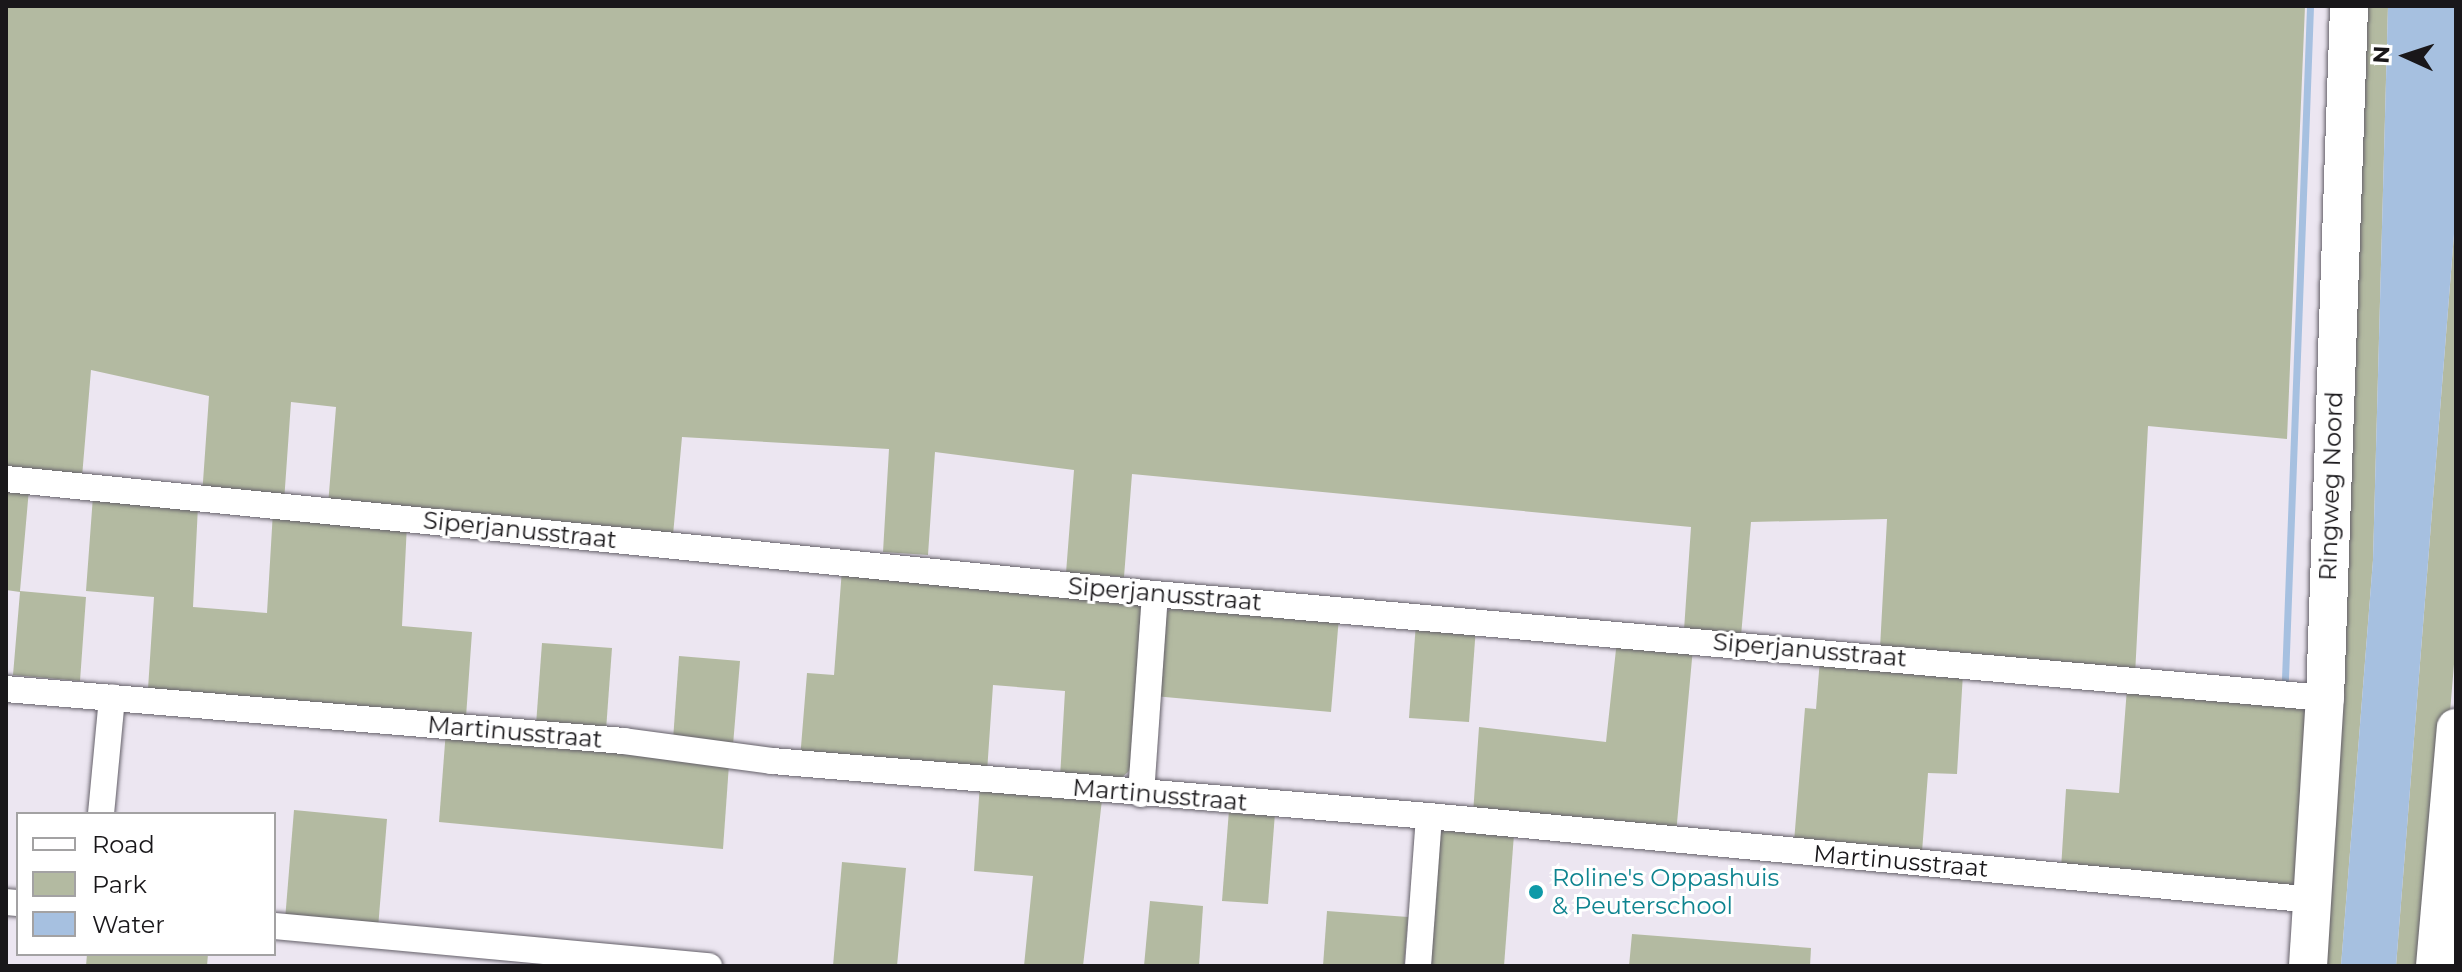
<!DOCTYPE html>
<html>
<head>
<meta charset="utf-8">
<style>
	body { margin:0 }
	#map { position:relative; width:2462px; height:972px; overflow:hidden; background:#ece6f1; font-family:Montserrat,sans-serif }
	div>[style] { position:absolute }
	.green>* { inset:0; background:#b3baa1 }
	.water>* { inset:0; background:#a6c0e0 }
	.stream>* { height:7px; margin:-3.5px; padding:0 3.5px; transform-origin:3.5px; border-radius:3.5px; background:#a6c0e0 }
	.roads { filter:drop-shadow(0 0 2px #646069) drop-shadow(0 0 2px #646069) }
	.street>* { height:26px; margin:-13px; padding:0 13px; transform-origin:13px; border-radius:13px; background:#fff }
	.secondary>* { height:38px; margin:-19px; padding:0 19px; transform-origin:19px; border-radius:19px; background:#fff }
	.dots>* { width:22px; height:22px; translate:-50% -50%; box-sizing:border-box; border:4px solid #fff; border-radius:50% }
	span { translate:-50% -50%; white-space:nowrap; text-align:center; line-height:1.15; -webkit-text-stroke:6px #fff; paint-order:stroke }
	.street-label { font-size:24px; color:#19171a }
	.culture-label { font-size:24px; color:#0d838f }
	.left { translate:0 -50%; text-align:left }
	.frame { position:absolute; inset:0; border:8px solid #19171a; pointer-events:none }
	.legend { position:absolute; left:16px; top:812px; width:260px; height:144px; box-sizing:border-box; background:#fff; border:2px solid #a3a2a3; margin:0; padding:10px 14px; list-style:none; font-size:24px; color:#19171a }
	.legend li { display:flex; align-items:center; gap:16px; height:40px }
	.legend b { width:40px; border:2px solid #a3a2a3 }
	.north { position:absolute; left:2366px; top:16px; width:80px; height:80px; -webkit-text-stroke:6px #fff; paint-order:stroke; rotate:273deg; font-size:22px; font-weight:700; line-height:32px; text-align:center; color:#19171a }
	.north::after { content:''; display:block; margin:auto; width:28px; height:36px; background:#19171a; clip-path:polygon(50% 0,100% 100%,50% 72%,0 100%) }
</style>
</head>
<body>
<div id="map">
	<div class="green">
		<i style="clip-path:polygon(6px 6px,2305px 6px,2287px 439px,2148px 426px,2135px 675px,1880px 648px,1887px 519px,1751px 522px,1741px 636px,1684px 630px,1691px 527px,1132px 474px,1124px 577px,1066px 573px,1074px 470px,935px 452px,928px 555px,883px 552px,889px 449px,682px 437px,673px 535px,328px 505px,336px 407px,291px 402px,284px 502px,202px 496px,209px 396px,91px 370px,82px 477px,6px 471px)"></i>
		<i style="clip-path:polygon(2362px 6px,2388px 6px,2373px 560px,2341px 966px,2319px 966px)"></i>
		<i style="clip-path:polygon(2456px 35px,2456px 640px,2429px 966px,2396px 966px,2454px 234px)"></i>
		<i style="clip-path:polygon(6px 487px,29px 489px,20px 591px,86px 597px,80px 681px,13px 675px,20px 592px,6px 590px)"></i>
		<i style="clip-path:polygon(93px 496px,198px 506px,193px 607px,267px 613px,273px 511px,407px 524px,402px 626px,472px 632px,466px 717px,148px 689px,154px 597px,86px 591px)"></i>
		<i style="clip-path:polygon(842px 569px,1135px 601px,1145px 609px,1134px 761px,1128px 772px,1120px 779px,1060px 778px,1065px 691px,993px 685px,987px 772px,800px 759px,807px 673px,834px 675px)"></i>
		<i style="clip-path:polygon(1176px 605px,1339px 617px,1331px 712px,1154px 696px,1165px 613px)"></i>
		<i style="clip-path:polygon(1416px 623px,1476px 627px,1469px 722px,1409px 718px)"></i>
		<i style="clip-path:polygon(1617px 640px,1693px 648px,1676px 834px,1473px 814px,1479px 727px,1606px 742px)"></i>
		<i style="clip-path:polygon(542px 643px,612px 648px,606px 730px,536px 725px)"></i>
		<i style="clip-path:polygon(679px 656px,740px 661px,733px 745px,673px 740px)"></i>
		<i style="clip-path:polygon(1820px 659px,1963px 673px,1957px 774px,1928px 773px,1922px 852px,1794px 842px,1805px 708px,1816px 709px)"></i>
		<i style="clip-path:polygon(2127px 688px,2308px 708px,2298px 886px,2061px 869px,2066px 789px,2119px 793px)"></i>
		<i style="clip-path:polygon(446px 730px,729px 764px,723px 849px,439px 822px)"></i>
		<i style="clip-path:polygon(980px 783px,1103px 791px,1083px 966px,1024px 966px,1033px 876px,974px 871px)"></i>
		<i style="clip-path:polygon(294px 810px,387px 819px,378px 928px,285px 920px)"></i>
		<i style="clip-path:polygon(1229px 810px,1275px 813px,1268px 904px,1222px 901px)"></i>
		<i style="clip-path:polygon(1445px 827px,1514px 834px,1504px 966px,1425px 966px,1438px 836px)"></i>
		<i style="clip-path:polygon(842px 862px,906px 868px,897px 966px,833px 966px)"></i>
		<i style="clip-path:polygon(1150px 901px,1203px 906px,1199px 966px,1144px 966px)"></i>
		<i style="clip-path:polygon(1327px 911px,1408px 917px,1404px 966px,1323px 966px)"></i>
		<i style="clip-path:polygon(1632px 934px,1811px 948px,1810px 966px,1629px 966px)"></i>
		<i style="clip-path:polygon(87px 954px,208px 954px,207px 966px,86px 966px)"></i>
	</div>
	<div class="water">
		<i style="clip-path:polygon(2388px 6px,2456px 6px,2454px 234px,2396px 966px,2341px 966px,2373px 560px)"></i>
	</div>
	<div class="stream">
		<i style="left:2285px;top:679px;width:673px;rotate:-87.87deg"></i>
	</div>
	<div class="roads">
		<div class="street">
			<i style="left:6px;top:479px;width:1155px;rotate:5.72deg"></i>
			<i style="left:1155px;top:594px;width:1175px;rotate:5.08deg"></i>
			<i style="left:6px;top:689px;width:620px;rotate:4.81deg"></i>
			<i style="left:624px;top:741px;width:149px;rotate:7.7deg"></i>
			<i style="left:772px;top:761px;width:659px;rotate:4.79deg"></i>
			<i style="left:1429px;top:816px;width:889px;rotate:5.42deg"></i>
			<i style="left:1141px;top:794px;width:200px;rotate:-86deg"></i>
			<i style="left:101px;top:814px;width:117px;rotate:-84.6deg"></i>
			<i style="left:6px;top:902px;width:12px;rotate:5deg"></i>
			<i style="left:274px;top:926px;width:437px;rotate:5.3deg"></i>
			<i style="left:1418px;top:966px;width:150px;rotate:-85.8deg"></i>
		</div>
		<div class="secondary">
			<i style="left:2308px;top:966px;width:269px;rotate:-86.4deg"></i>
			<i style="left:2325px;top:698px;width:692px;rotate:-88.01deg"></i>
			<i style="left:2435px;top:966px;width:239px;rotate:-85deg"></i>
		</div>
	</div>
	<div class="dots">
		<i style="left:1536px;top:892px;background:#0f9aa8"></i>
	</div>
	<div class="street-label">
		<span style="left:2331px;top:486px;rotate:-88deg">Ringweg Noord</span>
		<span style="left:520px;top:530px;rotate:6deg">Siperjanusstraat</span>
		<span style="left:1165px;top:594px;rotate:5deg">Siperjanusstraat</span>
		<span style="left:1810px;top:650px;rotate:5deg">Siperjanusstraat</span>
		<span style="left:515px;top:732px;rotate:5deg">Martinusstraat</span>
		<span style="left:1160px;top:795px;rotate:5deg">Martinusstraat</span>
		<span style="left:1901px;top:861px;rotate:5deg">Martinusstraat</span>
	</div>
	<div class="culture-label">
		<span class="left" style="left:1552px;top:892px">Roline's Oppashuis<br>&amp; Peuterschool</span>
	</div>
	<div class="frame"></div>
	<ul class="legend">
	<li><b style="height:10px;background:#fff"></b>Road</li>
	<li><b style="height:22px;background:#b3baa1"></b>Park</li>
	<li><b style="height:22px;background:#a6c0e0"></b>Water</li>
	</ul>
	<div class="north">N</div>
</div>
</body>
</html>
